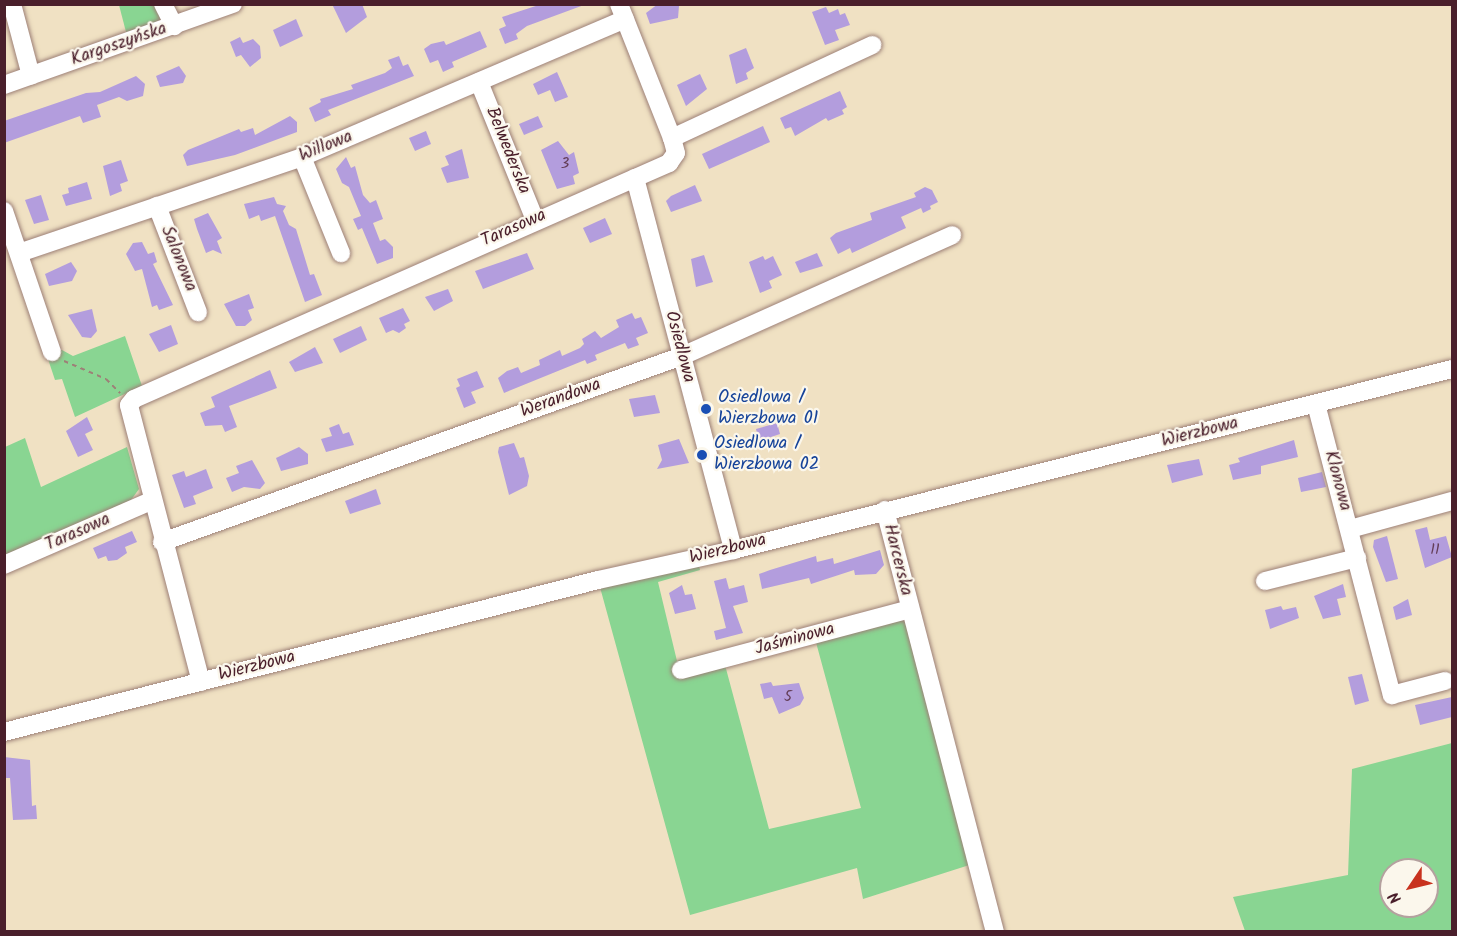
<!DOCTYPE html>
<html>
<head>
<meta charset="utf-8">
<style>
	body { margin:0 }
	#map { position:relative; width:1457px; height:936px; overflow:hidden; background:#f0e1c3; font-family:Kalam,sans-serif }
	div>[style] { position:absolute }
	.green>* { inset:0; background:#89d592 }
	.building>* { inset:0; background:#b39ddd }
	.path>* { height:2px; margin-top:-1px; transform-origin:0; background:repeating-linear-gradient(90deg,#9d8077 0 4.5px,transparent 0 9px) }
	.roads { filter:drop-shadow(0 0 2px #9d8077) drop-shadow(0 0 2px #9d8077) }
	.minor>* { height:18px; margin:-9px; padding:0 9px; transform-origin:9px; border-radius:9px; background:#fff }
	.dots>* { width:16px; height:16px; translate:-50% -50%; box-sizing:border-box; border:3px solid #fbf7ec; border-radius:50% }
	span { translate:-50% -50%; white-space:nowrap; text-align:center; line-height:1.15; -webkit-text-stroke:4.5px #fbf7ec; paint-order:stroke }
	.number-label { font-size:15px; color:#643e58 }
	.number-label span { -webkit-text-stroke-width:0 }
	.street-label { font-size:18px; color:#4a1f2b }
	.transit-label { font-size:18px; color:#164399 }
	.left { translate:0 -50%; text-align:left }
	.frame { position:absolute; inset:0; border:6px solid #4a1f2b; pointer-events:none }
	.north { position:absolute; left:1379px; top:858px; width:60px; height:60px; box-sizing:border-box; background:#fbf7ec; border:2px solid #b4a19f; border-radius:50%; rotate:235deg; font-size:16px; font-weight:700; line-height:24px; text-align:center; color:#4a1f2b }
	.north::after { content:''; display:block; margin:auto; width:21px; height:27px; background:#c8321e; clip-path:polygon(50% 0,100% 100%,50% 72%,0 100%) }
</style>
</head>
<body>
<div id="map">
	<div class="green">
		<i style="clip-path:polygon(119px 5px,163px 5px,163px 24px,126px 32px)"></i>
		<i style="clip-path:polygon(125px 336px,142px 386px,75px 417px,62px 379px,55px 380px,47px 356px,62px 350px,73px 356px)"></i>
		<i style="clip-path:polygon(25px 438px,41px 487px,127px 447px,139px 489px,131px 500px,5px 557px,5px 447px)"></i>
		<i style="clip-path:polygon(697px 558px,700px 570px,658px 582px,677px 661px,721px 650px,769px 829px,861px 808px,814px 635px,910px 609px,985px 860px,863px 899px,857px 868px,690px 915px,598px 580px)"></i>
		<i style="clip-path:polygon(evenodd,1452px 743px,1452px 931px,1245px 931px,1233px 897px,1348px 875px,1352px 769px,1452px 743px,1391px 870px,1427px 870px,1427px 906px,1391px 906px,1391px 870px)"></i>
	</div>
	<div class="building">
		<i style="clip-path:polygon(332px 4px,362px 4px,367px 17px,346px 33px)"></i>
		<i style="clip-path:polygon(542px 4px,584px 5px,527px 26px,516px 34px,518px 39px,505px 44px,499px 29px,506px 26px,502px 17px)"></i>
		<i style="clip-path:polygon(658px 4px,679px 6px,678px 18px,650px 24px,646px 13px)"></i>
		<i style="clip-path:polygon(826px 7px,829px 13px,838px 9px,840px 15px,845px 13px,850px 25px,835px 30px,839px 40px,825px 45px,812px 12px)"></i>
		<i style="clip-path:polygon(296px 19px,303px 36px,280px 47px,273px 30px)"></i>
		<i style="clip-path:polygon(480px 31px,487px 47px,452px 62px,454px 67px,443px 72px,438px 60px,430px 63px,424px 49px,431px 44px,444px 41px,446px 45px)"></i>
		<i style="clip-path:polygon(240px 37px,243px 43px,253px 39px,260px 46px,261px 58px,250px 67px,241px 55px,236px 57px,230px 42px)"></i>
		<i style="clip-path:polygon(746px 48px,754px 68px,746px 73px,748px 79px,736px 84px,729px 55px)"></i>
		<i style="clip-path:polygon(399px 56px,403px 66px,408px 64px,414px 76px,328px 110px,331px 115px,315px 122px,309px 108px,321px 102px,320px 99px,353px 89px,351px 85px,385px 73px,392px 68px,388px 60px)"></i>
		<i style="clip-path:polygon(179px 66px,186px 76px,183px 83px,160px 87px,156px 76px)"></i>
		<i style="clip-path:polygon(557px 72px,568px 97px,555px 102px,550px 90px,538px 95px,533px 84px)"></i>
		<i style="clip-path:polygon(700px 74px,707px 89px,686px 106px,677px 85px)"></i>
		<i style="clip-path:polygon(136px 76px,145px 84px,143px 96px,127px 101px,119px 97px,97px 105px,101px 117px,83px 123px,80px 116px,4px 143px,4px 121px,86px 93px,100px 92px)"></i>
		<i style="clip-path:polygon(840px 91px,847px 107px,842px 110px,844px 114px,828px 121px,826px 118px,795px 136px,791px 127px,785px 129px,780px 118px)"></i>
		<i style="clip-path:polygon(290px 116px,297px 122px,297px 132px,235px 155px,187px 166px,183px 155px,188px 150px,239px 129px,241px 132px,253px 128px,255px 135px)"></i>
		<i style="clip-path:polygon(538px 116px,543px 127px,524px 135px,519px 124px)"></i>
		<i style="clip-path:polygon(763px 126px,770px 142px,709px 169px,702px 154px)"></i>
		<i style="clip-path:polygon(426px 131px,431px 144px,415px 151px,409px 138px)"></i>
		<i style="clip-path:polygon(558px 141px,569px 155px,574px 152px,579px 173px,573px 176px,575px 184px,557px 189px,541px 150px)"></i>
		<i style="clip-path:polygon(462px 149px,469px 178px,447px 183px,441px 168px,449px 165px,445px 156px)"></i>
		<i style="clip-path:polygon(346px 157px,351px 168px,355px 166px,363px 195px,370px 203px,376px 200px,383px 219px,373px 223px,380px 241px,385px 239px,393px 247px,393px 258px,377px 264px,362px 228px,358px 230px,353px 219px,361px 216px,349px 187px,342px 183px,336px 169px)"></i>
		<i style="clip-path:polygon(121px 160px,128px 181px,120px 184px,122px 191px,110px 196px,103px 166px)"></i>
		<i style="clip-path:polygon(87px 182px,92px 199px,66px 206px,62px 195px,69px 193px,68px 188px)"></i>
		<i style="clip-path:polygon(695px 185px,702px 201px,671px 212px,666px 201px,671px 196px)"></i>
		<i style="clip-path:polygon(925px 187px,932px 190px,938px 202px,930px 206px,931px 209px,923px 213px,921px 208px,901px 217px,906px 228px,852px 253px,850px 248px,838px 254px,830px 238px,836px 233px,872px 220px,870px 213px,916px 197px,914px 193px)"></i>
		<i style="clip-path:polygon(41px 195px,49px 220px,34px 224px,25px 200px)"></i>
		<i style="clip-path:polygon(274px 197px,277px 204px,286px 206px,283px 211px,289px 225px,296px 229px,310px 275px,314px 274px,322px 295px,305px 302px,275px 216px,261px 221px,259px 215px,249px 219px,244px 204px)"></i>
		<i style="clip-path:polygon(208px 213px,222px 238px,217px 241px,222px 254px,213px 250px,206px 253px,197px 229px,194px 219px)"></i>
		<i style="clip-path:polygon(605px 218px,612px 234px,590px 243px,583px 228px)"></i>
		<i style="clip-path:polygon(142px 242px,148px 254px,154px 252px,157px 262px,153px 264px,173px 305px,159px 310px,157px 305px,152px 307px,142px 269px,135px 271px,126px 254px,133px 243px)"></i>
		<i style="clip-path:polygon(527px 253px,534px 269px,483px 289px,475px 271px)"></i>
		<i style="clip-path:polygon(817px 253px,823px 266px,800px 273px,795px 262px)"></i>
		<i style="clip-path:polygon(704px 255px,713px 282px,696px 287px,691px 259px)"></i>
		<i style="clip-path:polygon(763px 256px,765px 260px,773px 256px,782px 275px,769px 281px,772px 288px,760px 293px,749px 262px)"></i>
		<i style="clip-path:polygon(71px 262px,77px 271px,72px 281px,49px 286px,45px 274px)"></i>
		<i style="clip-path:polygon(448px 289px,453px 301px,434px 311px,425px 297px)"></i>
		<i style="clip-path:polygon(249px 294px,254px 308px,248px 310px,252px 320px,245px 326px,236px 326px,224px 304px)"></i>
		<i style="clip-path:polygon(403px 308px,410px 321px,404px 324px,406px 328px,399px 333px,393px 330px,386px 333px,379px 318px)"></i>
		<i style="clip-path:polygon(92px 309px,97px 331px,91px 338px,82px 337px,68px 315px)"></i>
		<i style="clip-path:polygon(632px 313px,635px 319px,641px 317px,648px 333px,636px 338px,639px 345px,628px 349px,625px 343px,595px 355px,597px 360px,587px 364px,585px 360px,504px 393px,498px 378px,507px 371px,518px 367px,521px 373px,540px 365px,539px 360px,560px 350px,562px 356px,580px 348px,584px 344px,582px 339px,595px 331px,601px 338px,619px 327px,616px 320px)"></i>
		<i style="clip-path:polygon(171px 325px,178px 344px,159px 352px,149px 334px)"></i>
		<i style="clip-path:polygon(361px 326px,367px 340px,340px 353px,333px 339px)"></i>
		<i style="clip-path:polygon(315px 347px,323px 363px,295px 372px,289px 362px)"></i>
		<i style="clip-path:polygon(270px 370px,277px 388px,229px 406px,237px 427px,225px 432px,222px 425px,205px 426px,200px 413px,215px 407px,211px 397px)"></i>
		<i style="clip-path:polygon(477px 371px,484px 387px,471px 392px,476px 403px,464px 408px,456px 388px,460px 386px,457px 379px)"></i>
		<i style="clip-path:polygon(655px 395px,660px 413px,634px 417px,629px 399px)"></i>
		<i style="clip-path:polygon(87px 417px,93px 430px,85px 434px,93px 450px,78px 457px,66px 431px)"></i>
		<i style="clip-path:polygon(777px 423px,780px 434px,759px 441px,756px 429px)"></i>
		<i style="clip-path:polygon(339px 424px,343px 434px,349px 432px,354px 445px,326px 452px,321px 439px,332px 436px,329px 428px)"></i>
		<i style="clip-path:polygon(679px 439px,689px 463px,657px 469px,662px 460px,658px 445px)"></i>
		<i style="clip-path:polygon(1294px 440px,1298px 457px,1261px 466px,1261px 474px,1233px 480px,1229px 465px,1240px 462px,1238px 458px)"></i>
		<i style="clip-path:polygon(514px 443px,520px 458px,524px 457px,529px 476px,527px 486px,509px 495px,498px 452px,499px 447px)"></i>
		<i style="clip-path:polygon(299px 447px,308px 454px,308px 464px,281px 471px,276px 458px)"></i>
		<i style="clip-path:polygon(1199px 459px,1203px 475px,1172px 483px,1167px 465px)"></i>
		<i style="clip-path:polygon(252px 460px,265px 483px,260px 489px,244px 487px,232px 492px,226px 478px,239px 473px,236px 466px)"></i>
		<i style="clip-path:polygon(206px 469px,213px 488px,193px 496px,196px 504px,184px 508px,172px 475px,184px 471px,186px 477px)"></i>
		<i style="clip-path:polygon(1322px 472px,1326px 487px,1301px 492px,1298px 478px)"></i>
		<i style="clip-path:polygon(376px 489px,381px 504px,350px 514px,345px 501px)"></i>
		<i style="clip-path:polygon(1427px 527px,1430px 540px,1446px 536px,1452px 557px,1425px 568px,1415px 530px)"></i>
		<i style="clip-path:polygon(132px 531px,137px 542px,125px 547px,127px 553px,117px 560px,108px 561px,106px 556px,98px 559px,93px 548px)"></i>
		<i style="clip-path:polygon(1387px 536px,1398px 579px,1386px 582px,1373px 547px,1374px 540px)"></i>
		<i style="clip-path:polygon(880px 550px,884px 565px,876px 574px,855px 575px,854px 570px,811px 584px,809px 578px,762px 589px,759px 574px,770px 570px,816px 556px,817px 562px,833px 558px,834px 564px)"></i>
		<i style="clip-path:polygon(726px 578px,729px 589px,744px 585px,748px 602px,733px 606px,743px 633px,716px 640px,714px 631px,726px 628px,714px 581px)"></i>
		<i style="clip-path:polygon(1343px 584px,1346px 597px,1337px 599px,1341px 615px,1323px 619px,1314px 596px)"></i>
		<i style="clip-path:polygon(682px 585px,685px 595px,692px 594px,696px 609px,675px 614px,669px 593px)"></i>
		<i style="clip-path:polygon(1408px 599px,1412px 615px,1396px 620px,1393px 607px)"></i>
		<i style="clip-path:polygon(1281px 606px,1283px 610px,1296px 607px,1299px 618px,1270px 629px,1265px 610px)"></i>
		<i style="clip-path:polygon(1362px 674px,1369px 701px,1355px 705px,1348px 677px)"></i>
		<i style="clip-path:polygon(771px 682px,773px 686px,799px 683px,804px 698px,800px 705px,779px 714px,772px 697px,764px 699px,760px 684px)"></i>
		<i style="clip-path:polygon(1452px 697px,1452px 717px,1420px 725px,1415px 705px)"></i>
		<i style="clip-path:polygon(4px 757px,30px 760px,32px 806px,36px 805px,37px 819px,13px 820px,10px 778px,4px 778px)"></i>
	</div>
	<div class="path">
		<i style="left:64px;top:361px;width:46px;rotate:23.2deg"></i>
		<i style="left:106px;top:379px;width:20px;rotate:45deg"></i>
	</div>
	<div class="roads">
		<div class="minor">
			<i style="left:12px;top:4px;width:74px;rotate:75.2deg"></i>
			<i style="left:163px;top:4px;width:25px;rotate:63deg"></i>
			<i style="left:479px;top:82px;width:149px;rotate:67.9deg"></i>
			<i style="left:4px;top:85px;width:243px;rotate:-19.5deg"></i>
			<i style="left:672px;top:138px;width:221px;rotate:-24.9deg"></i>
			<i style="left:302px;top:157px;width:104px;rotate:67.9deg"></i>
			<i style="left:635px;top:178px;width:385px;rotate:75.2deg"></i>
			<i style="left:157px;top:206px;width:114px;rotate:68.9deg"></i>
			<i style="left:4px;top:211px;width:149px;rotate:71.2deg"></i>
			<i style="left:19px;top:253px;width:299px;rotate:-18.7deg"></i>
			<i style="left:302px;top:157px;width:351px;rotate:-23.1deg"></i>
			<i style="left:1316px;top:404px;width:301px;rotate:75.4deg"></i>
			<i style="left:1392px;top:695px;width:55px;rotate:-14.8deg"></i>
			<i style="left:885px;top:510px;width:436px;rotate:75.4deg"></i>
			<i style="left:1350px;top:529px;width:106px;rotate:-15.4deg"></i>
			<i style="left:162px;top:542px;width:552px;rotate:-19.68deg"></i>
			<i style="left:682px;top:356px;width:296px;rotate:-24.1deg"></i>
			<i style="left:4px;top:565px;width:160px;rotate:-23.5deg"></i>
			<i style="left:1265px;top:581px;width:95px;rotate:-14deg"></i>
			<i style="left:681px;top:670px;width:237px;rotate:-14.9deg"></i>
			<i style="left:201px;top:682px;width:286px;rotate:-104.6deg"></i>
			<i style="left:129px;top:405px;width:8px;rotate:-50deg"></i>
			<i style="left:134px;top:399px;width:585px;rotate:-23.8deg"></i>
			<i style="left:669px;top:163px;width:12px;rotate:-55deg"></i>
			<i style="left:676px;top:153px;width:16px;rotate:-105deg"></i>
			<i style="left:672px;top:138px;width:144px;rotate:-111.6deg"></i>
			<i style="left:4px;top:732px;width:613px;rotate:-14.35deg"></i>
			<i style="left:598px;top:580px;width:138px;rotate:-12.5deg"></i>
			<i style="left:733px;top:550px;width:741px;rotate:-14.13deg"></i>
		</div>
	</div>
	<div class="dots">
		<i style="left:706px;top:409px;background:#1a4fb4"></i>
		<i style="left:702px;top:455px;background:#1a4fb4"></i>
	</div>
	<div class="number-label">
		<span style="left:565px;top:165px">3</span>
		<span style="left:1435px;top:551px">11</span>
		<span style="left:788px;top:698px">5</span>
	</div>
	<div class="street-label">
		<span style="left:119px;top:45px;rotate:-19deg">Kargoszyńska</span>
		<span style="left:326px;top:147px;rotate:-22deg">Willowa</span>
		<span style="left:507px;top:151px;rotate:68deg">Belwederska</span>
		<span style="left:514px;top:229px;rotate:-24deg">Tarasowa</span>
		<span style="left:178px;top:259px;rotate:68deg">Salonowa</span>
		<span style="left:679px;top:347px;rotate:75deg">Osiedlowa</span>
		<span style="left:561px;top:399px;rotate:-20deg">Werandowa</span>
		<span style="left:1200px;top:433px;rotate:-14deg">Wierzbowa</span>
		<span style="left:1337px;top:481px;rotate:75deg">Klonowa</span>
		<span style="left:78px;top:533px;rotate:-24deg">Tarasowa</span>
		<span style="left:728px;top:550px;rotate:-14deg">Wierzbowa</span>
		<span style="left:897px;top:560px;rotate:76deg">Harcerska</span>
		<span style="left:795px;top:640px;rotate:-15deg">Jaśminowa</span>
		<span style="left:257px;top:667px;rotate:-14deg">Wierzbowa</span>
	</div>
	<div class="transit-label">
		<span class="left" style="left:718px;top:409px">Osiedlowa /<br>Wierzbowa 01</span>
		<span class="left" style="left:714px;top:455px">Osiedlowa /<br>Wierzbowa 02</span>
	</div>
	<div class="frame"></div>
	<div class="north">N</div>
</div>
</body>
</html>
